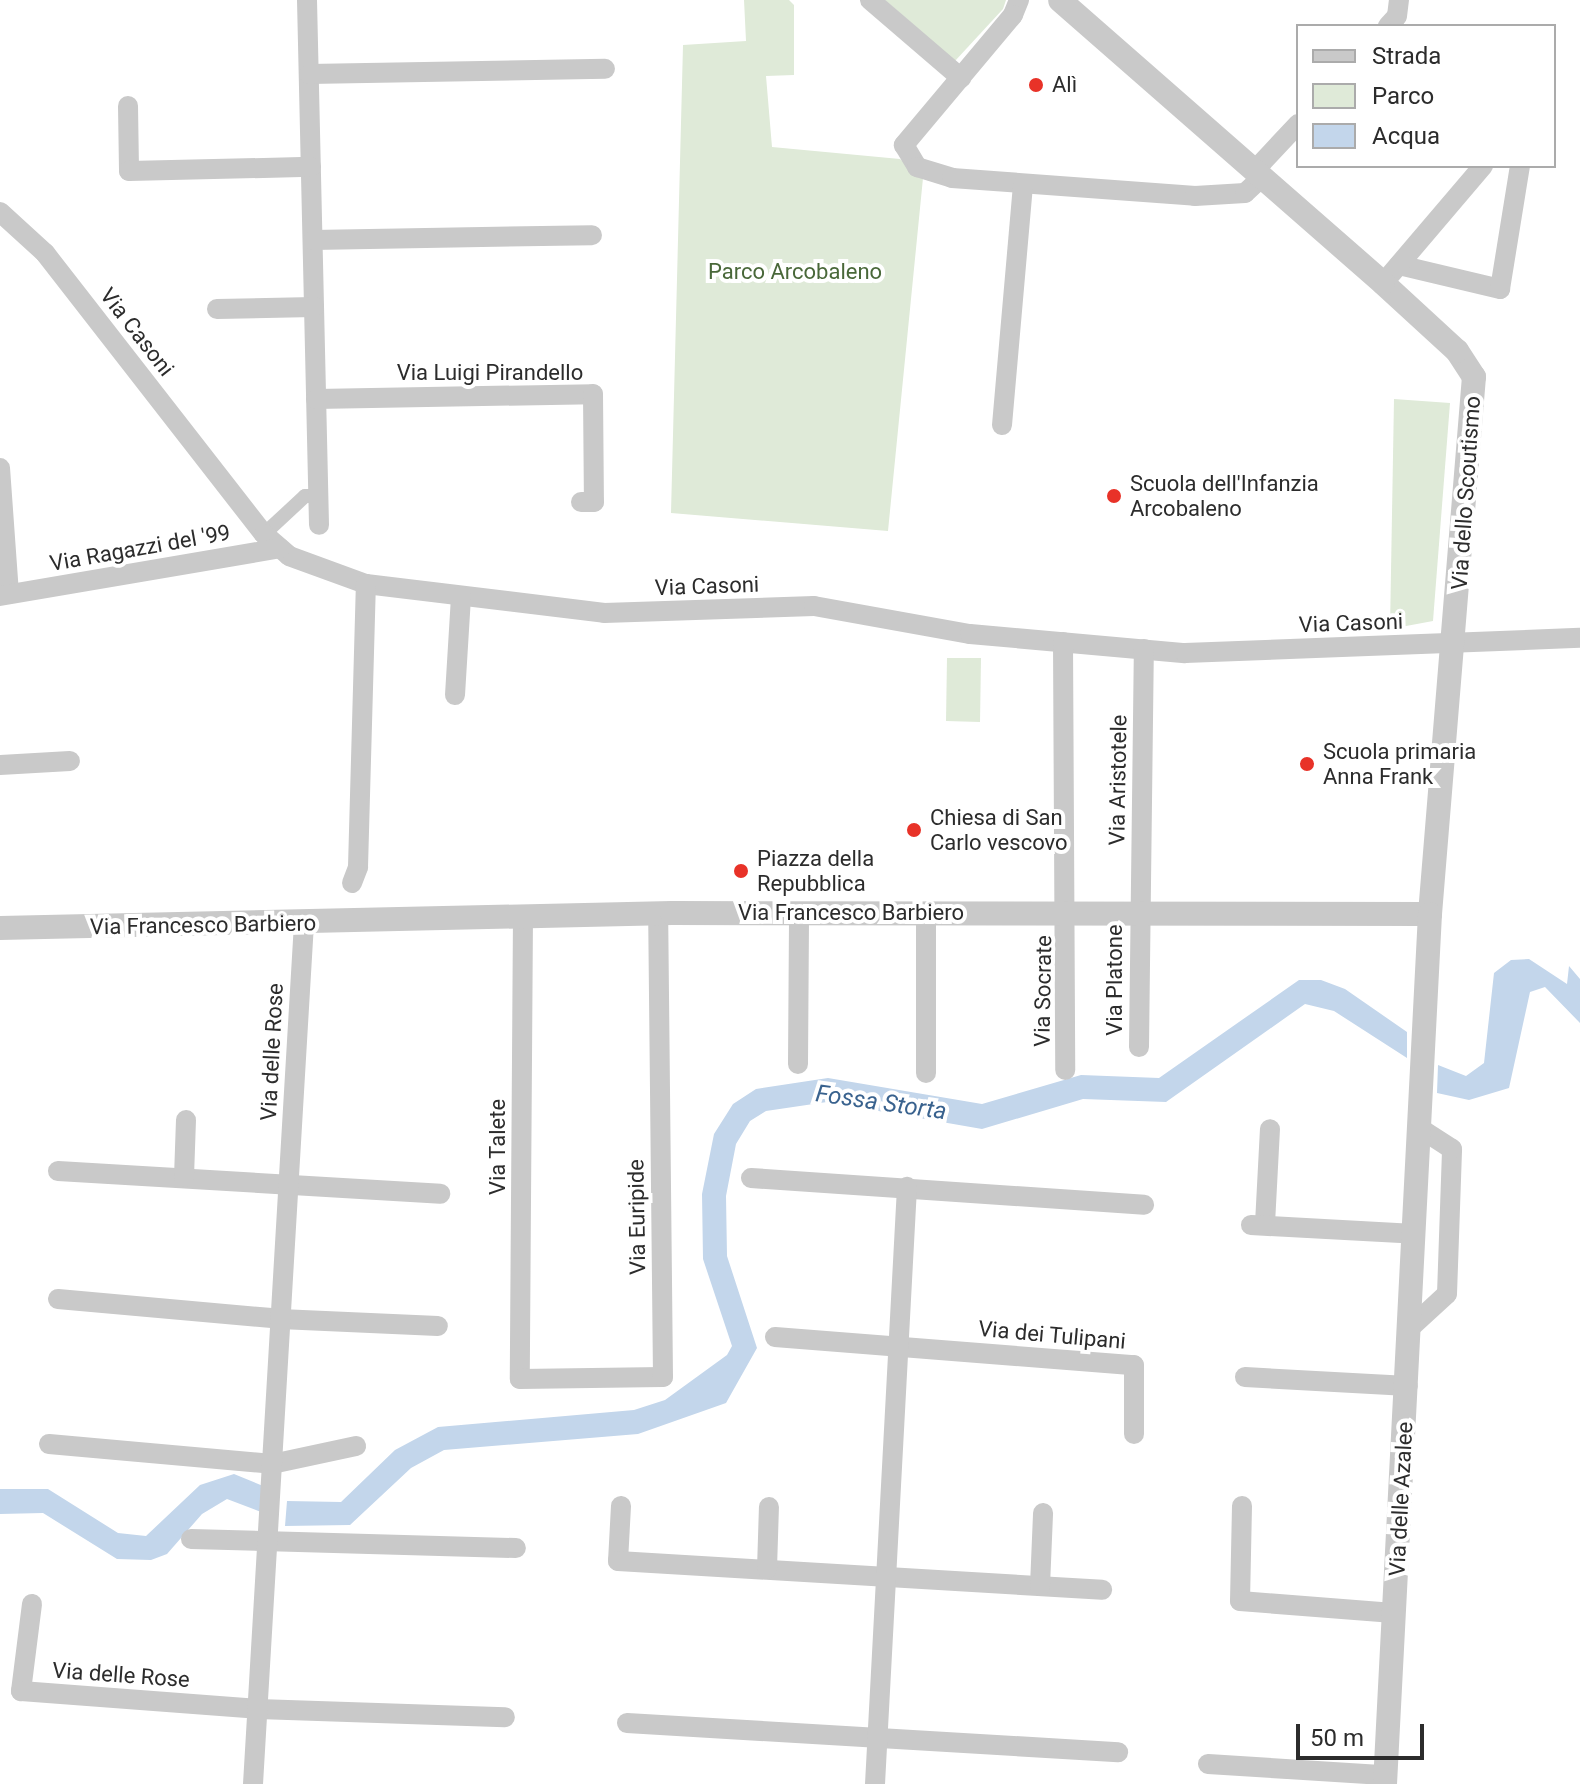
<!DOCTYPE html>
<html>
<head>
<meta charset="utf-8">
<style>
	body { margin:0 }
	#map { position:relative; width:1580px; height:1784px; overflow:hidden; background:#fff; font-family:Roboto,sans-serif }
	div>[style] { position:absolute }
	.green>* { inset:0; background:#dfead8 }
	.water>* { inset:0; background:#c3d6eb }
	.pedestrian>* { height:14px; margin:-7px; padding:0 7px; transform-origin:7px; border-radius:7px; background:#c9c9c9 }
	.minor>* { height:20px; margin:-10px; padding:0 10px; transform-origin:10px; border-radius:10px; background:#c9c9c9 }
	.tertiary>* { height:24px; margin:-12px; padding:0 12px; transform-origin:12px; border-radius:12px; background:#c9c9c9 }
	.dots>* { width:22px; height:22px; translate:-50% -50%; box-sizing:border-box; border:4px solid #fff; border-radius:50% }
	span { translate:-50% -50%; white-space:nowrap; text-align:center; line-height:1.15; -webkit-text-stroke:8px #fff; paint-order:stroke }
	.poi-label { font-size:22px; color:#2c2c2c }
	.left { translate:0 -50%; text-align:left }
	.park-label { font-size:22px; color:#496839 }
	.street-label { font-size:22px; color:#2c2c2c }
	.water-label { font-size:24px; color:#39628e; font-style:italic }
	.legend { position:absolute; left:1296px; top:24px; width:260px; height:144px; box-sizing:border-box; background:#fff; border:2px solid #ababab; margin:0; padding:10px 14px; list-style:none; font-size:24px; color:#2c2c2c }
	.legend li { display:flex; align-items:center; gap:16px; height:40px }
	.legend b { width:40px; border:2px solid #ababab }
	.scale { position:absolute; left:1296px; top:1724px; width:128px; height:36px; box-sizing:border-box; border:4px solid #2c2c2c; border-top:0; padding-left:10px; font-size:24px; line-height:28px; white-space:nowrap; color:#2c2c2c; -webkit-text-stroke:6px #fff; paint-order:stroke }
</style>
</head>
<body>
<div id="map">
	<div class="green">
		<i style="clip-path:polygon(744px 0,789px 0,794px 5px,794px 75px,766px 76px,772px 147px,900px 159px,923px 178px,888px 531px,671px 513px,683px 45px,746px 41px)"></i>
		<i style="clip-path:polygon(885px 0,1006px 0,1003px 9px,955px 61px)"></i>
		<i style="clip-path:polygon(1394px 399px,1450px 403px,1433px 621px,1390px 629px)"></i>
		<i style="clip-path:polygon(947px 658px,981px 658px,980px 722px,946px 721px)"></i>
	</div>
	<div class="water">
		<i style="clip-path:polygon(1529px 959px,1567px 984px,1569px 966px,1580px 979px,1580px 1023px,1545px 987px,1530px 992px,1509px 1088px,1469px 1100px,1437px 1093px,1438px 1065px,1466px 1076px,1484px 1063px,1494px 973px,1511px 960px)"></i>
		<i style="clip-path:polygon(1299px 980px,1321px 980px,1345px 989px,1407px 1032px,1407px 1058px,1334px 1011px,1305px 1004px,1166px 1102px,1083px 1099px,982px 1129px,827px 1102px,766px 1111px,750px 1121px,736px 1144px,726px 1196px,727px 1256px,757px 1348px,726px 1403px,638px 1434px,444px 1450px,411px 1468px,350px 1525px,285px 1526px,287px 1501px,341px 1502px,395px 1450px,438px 1427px,634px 1410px,665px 1400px,727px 1355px,732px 1346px,703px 1259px,702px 1194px,714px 1134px,733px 1104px,756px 1089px,828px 1078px,982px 1104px,1081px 1075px,1159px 1078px)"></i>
		<i style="clip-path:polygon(234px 1474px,263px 1486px,261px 1512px,227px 1499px,202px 1514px,167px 1554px,151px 1560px,117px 1559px,43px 1513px,0 1514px,0 1489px,48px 1489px,118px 1533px,146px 1536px,200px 1485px)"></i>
	</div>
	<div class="pedestrian">
		<i style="left:264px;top:534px;width:56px;rotate:-42.8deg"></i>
		<i style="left:305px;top:496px;width:13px"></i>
	</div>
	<div class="minor">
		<i style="left:307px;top:0;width:525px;rotate:88.69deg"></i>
		<i style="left:870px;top:0;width:120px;rotate:40.6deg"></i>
		<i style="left:1019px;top:0;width:16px;rotate:112deg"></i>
		<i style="left:1013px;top:15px;width:170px;rotate:130deg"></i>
		<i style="left:904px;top:145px;width:26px;rotate:59deg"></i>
		<i style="left:917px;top:167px;width:37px;rotate:17deg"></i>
		<i style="left:952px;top:178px;width:244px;rotate:4.2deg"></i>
		<i style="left:1195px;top:196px;width:50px;rotate:-3.4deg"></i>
		<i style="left:1245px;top:193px;width:25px;rotate:-43deg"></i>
		<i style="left:1388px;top:26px;width:13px;rotate:-48deg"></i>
		<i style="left:1397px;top:16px;width:16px;rotate:-83deg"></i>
		<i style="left:309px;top:74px;width:296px;rotate:-1deg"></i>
		<i style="left:128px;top:106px;width:65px;rotate:89.1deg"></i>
		<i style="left:129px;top:171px;width:182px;rotate:-1.3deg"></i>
		<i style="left:1255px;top:170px;width:63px;rotate:-46.9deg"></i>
		<i style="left:0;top:212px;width:61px;rotate:42.3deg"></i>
		<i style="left:45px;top:253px;width:356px;rotate:52.1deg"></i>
		<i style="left:264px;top:534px;width:33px;rotate:41deg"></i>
		<i style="left:289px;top:556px;width:82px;rotate:20deg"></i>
		<i style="left:366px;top:584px;width:240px;rotate:6.9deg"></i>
		<i style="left:604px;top:613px;width:210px;rotate:-1.9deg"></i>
		<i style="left:814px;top:606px;width:158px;rotate:10.2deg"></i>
		<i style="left:970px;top:634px;width:216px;rotate:5.1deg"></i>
		<i style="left:1185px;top:653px;width:395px;rotate:-2.2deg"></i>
		<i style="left:313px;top:240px;width:279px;rotate:-1deg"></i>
		<i style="left:1399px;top:265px;width:104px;rotate:13.4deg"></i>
		<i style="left:1500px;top:289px;width:125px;rotate:-80.8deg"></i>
		<i style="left:1391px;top:274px;width:142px;rotate:-49.6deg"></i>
		<i style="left:217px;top:309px;width:97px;rotate:-1.2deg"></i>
		<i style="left:316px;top:399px;width:277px;rotate:-1deg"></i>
		<i style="left:593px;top:394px;width:108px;rotate:89.5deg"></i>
		<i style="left:594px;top:502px;width:13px;rotate:180deg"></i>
		<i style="left:1002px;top:425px;width:242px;rotate:-85deg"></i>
		<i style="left:0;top:468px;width:126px;rotate:85.9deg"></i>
		<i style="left:0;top:596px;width:284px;rotate:-9.7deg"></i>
		<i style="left:1063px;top:642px;width:428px;rotate:89.7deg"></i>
		<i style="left:455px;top:695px;width:99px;rotate:-86.5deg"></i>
		<i style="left:0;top:765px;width:70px;rotate:-3.3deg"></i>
		<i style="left:352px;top:883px;width:17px;rotate:-69deg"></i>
		<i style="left:358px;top:867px;width:283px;rotate:-88.4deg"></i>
		<i style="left:523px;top:915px;width:464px;rotate:90.4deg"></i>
		<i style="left:520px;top:1379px;width:143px;rotate:-0.8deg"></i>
		<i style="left:663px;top:1377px;width:464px;rotate:-90.6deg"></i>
		<i style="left:1139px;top:1047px;width:398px;rotate:-89.3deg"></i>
		<i style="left:798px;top:1064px;width:150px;rotate:-89.6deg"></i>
		<i style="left:926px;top:1073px;width:160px;rotate:-90deg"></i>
		<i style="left:58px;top:1171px;width:383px;rotate:3.4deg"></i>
		<i style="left:184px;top:1177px;width:57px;rotate:-88deg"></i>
		<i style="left:751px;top:1178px;width:394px;rotate:3.9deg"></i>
		<i style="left:1265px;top:1224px;width:95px;rotate:-87deg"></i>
		<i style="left:1251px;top:1225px;width:164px;rotate:3.1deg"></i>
		<i style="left:58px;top:1299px;width:223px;rotate:5.1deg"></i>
		<i style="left:280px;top:1319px;width:158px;rotate:2.5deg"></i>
		<i style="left:1410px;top:1328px;width:50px;rotate:-42.6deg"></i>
		<i style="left:1447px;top:1294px;width:145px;rotate:-88deg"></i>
		<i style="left:1452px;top:1149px;width:38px;rotate:-147deg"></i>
		<i style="left:775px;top:1337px;width:360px;rotate:4.5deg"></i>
		<i style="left:1134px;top:1365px;width:69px;rotate:90deg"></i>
		<i style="left:1245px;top:1377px;width:163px;rotate:3.2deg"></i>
		<i style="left:49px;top:1444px;width:224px;rotate:5.1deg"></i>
		<i style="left:272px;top:1464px;width:86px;rotate:-12.1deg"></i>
		<i style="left:621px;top:1506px;width:55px;rotate:93.1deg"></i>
		<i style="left:618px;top:1561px;width:485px;rotate:3.4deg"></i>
		<i style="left:1242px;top:1506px;width:95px;rotate:91.2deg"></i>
		<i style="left:1240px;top:1601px;width:154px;rotate:4.5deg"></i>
		<i style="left:191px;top:1539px;width:325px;rotate:1.6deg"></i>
		<i style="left:767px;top:1569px;width:62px;rotate:-88.2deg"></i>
		<i style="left:1040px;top:1586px;width:73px;rotate:-87.6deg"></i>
		<i style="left:32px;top:1604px;width:88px;rotate:97.2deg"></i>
		<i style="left:21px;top:1691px;width:238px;rotate:4.3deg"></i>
		<i style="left:258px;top:1709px;width:247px;rotate:1.9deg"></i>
		<i style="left:627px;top:1723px;width:492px;rotate:3.4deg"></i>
		<i style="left:1208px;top:1764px;width:177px;rotate:3.6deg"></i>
		<i style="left:253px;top:1784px;width:862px;rotate:-86.61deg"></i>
		<i style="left:875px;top:1784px;width:598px;rotate:-86.93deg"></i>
	</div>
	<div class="tertiary">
		<i style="left:0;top:928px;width:672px;rotate:-1.28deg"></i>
		<i style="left:672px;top:913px;width:758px;rotate:0.08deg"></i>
		<i style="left:1430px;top:914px;width:539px;rotate:-85.32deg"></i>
		<i style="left:1474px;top:377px;width:31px;rotate:-123deg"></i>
		<i style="left:1457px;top:351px;width:100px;rotate:-137.4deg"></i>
		<i style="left:1383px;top:283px;width:429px;rotate:-138.8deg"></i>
		<i style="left:1385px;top:1784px;width:871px;rotate:-87.04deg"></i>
	</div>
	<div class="dots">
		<i style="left:1036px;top:85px;background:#e83228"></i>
		<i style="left:1114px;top:496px;background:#e83228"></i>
		<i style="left:1307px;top:764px;background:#e83228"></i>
		<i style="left:914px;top:830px;background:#e83228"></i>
		<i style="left:741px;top:871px;background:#e83228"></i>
	</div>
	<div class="poi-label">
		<span class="left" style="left:1052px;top:85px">Alì</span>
		<span class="left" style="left:1130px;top:496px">Scuola dell'Infanzia<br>Arcobaleno</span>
		<span class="left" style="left:1323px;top:764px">Scuola primaria<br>Anna Frank</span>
		<span class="left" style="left:930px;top:830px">Chiesa di San<br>Carlo vescovo</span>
		<span class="left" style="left:757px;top:871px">Piazza della<br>Repubblica</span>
	</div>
	<div class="park-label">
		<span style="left:795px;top:272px">Parco Arcobaleno</span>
	</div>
	<div class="street-label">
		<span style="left:137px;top:332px;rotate:52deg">Via Casoni</span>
		<span style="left:490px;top:373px">Via Luigi Pirandello</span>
		<span style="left:1466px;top:493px;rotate:-86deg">Via dello Scoutismo</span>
		<span style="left:140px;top:548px;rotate:-10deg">Via Ragazzi del '99</span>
		<span style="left:707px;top:586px;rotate:-2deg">Via Casoni</span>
		<span style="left:1351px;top:623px;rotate:-2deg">Via Casoni</span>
		<span style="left:1118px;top:780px;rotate:-89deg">Via Aristotele</span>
		<span style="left:851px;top:913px">Via Francesco Barbiero</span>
		<span style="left:203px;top:925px;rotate:-1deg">Via Francesco Barbiero</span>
		<span style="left:1115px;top:980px;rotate:-90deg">Via Platone</span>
		<span style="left:1043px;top:991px;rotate:-89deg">Via Socrate</span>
		<span style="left:272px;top:1052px;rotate:-87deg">Via delle Rose</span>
		<span style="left:498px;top:1147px;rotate:-90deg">Via Talete</span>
		<span style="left:637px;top:1217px;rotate:-91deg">Via Euripide</span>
		<span style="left:1052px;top:1335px;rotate:5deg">Via dei Tulipani</span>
		<span style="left:1401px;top:1499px;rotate:-87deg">Via delle Azalee</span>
		<span style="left:121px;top:1675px;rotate:4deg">Via delle Rose</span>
	</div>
	<div class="water-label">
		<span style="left:881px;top:1103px;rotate:8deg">Fossa Storta</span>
	</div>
	<ul class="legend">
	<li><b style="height:10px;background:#c9c9c9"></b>Strada</li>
	<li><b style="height:22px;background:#dfead8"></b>Parco</li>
	<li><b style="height:22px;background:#c3d6eb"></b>Acqua</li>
	</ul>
	<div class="scale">50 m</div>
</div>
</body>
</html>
